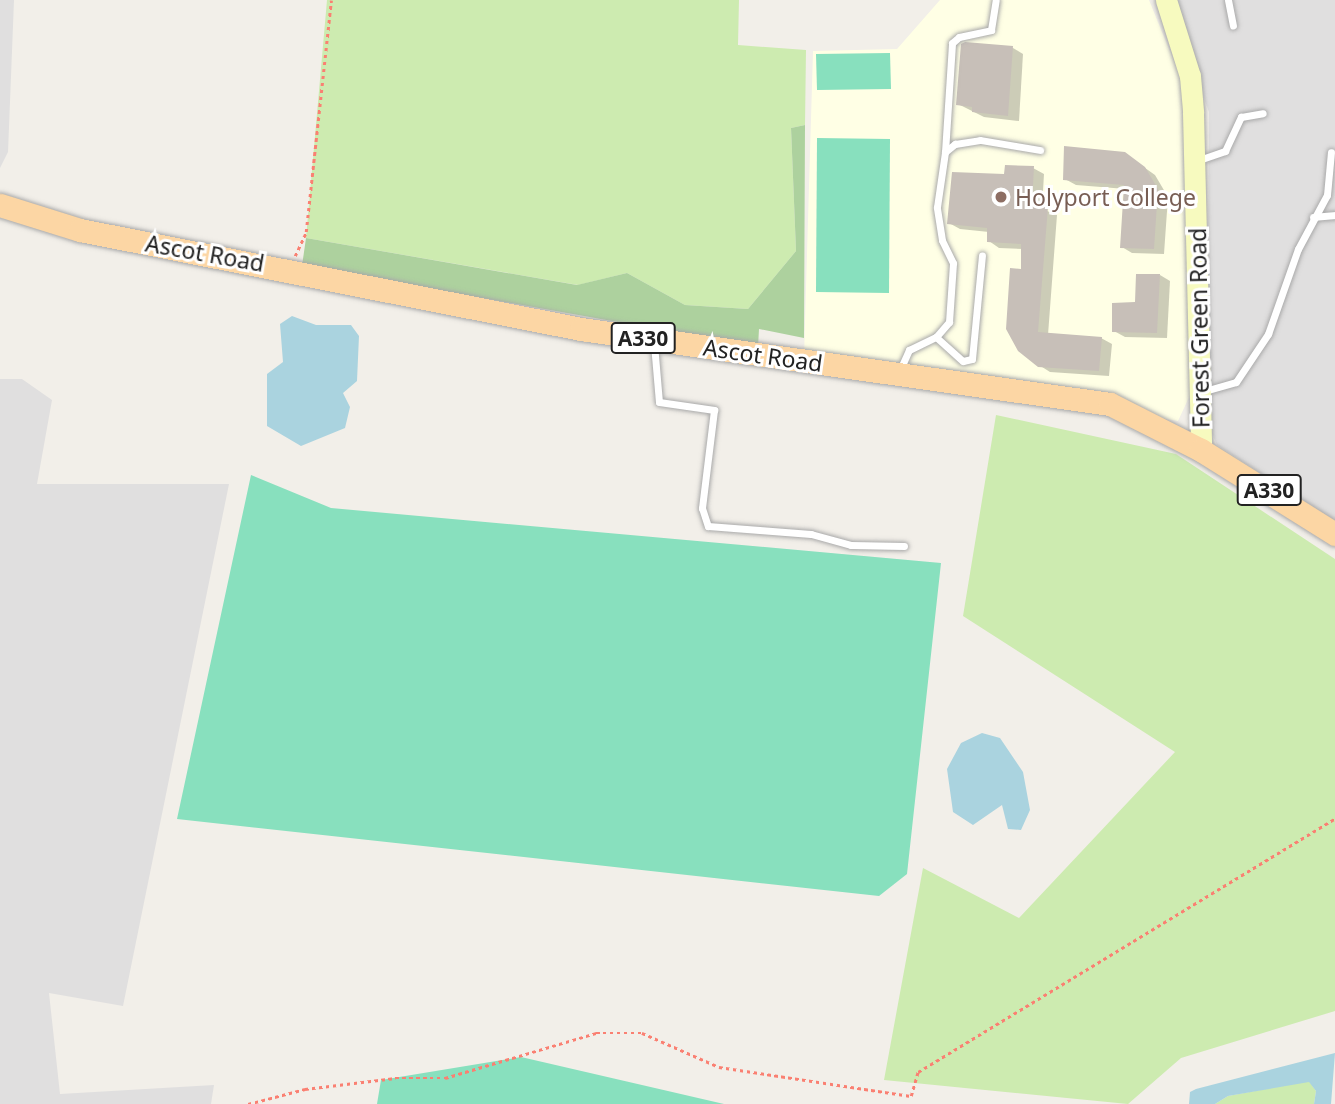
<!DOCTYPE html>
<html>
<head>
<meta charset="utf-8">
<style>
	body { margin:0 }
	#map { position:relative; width:1335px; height:1104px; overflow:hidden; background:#f2efe9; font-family:"Noto Sans",sans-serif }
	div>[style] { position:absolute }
	.residential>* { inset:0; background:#e0dfdf }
	.education>* { inset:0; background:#ffffe5 }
	.grass>* { inset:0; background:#cdebb0 }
	.forest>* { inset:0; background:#add19e }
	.pitch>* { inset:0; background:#88e0be }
	.water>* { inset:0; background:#aad3df }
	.shadow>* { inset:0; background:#0003 }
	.building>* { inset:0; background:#c7bfb8 }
	.path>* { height:2.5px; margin-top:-1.25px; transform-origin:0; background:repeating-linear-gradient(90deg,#fa8072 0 3.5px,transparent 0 7px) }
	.roads { filter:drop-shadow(0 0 2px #a9a9a9) drop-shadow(0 0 2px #a9a9a9) }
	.service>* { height:7px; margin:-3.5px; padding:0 3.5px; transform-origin:3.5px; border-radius:3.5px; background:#fff }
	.secondary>* { height:21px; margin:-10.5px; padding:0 10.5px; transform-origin:10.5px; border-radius:10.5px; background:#f7fabf }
	.primary>* { height:23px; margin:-11.5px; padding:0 11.5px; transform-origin:11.5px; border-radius:11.5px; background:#fcd6a4 }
	.dots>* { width:19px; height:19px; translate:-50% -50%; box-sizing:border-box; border:4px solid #fff; border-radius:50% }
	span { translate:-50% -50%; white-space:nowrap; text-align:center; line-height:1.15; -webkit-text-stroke:6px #fff; paint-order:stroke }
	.shield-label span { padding:2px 5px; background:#fff; border:2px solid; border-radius:5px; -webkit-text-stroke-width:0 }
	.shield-label { font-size:21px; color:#222; font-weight:700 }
	.education-label { font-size:23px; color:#785e54 }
	.left { translate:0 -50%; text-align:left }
	.street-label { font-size:23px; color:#222 }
</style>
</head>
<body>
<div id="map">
	<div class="residential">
		<i style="clip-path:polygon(0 0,14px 0,8px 152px,0 168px)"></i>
		<i style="clip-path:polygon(1168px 0,1335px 0,1335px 521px,1217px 445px,1207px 422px,1209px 112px)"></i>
		<i style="clip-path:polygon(0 379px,22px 379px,52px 400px,37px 484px,229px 484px,123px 1006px,49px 993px,60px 1094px,214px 1085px,211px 1104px,0 1104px)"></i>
	</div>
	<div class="education">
		<i style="clip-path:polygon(940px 0,1149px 0,1191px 103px,1191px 393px,1178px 421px,804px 356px,813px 51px,897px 49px)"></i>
	</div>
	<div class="grass">
		<i style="clip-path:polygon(327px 0,739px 0,738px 45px,806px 50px,805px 125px,791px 128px,796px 251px,748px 309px,685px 305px,627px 273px,578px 285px,306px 238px)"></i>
		<i style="clip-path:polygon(996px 415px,1176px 454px,1335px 559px,1335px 1011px,1181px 1058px,1128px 1104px,884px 1080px,923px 868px,1019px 918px,1175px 752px,963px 616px)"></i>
		<i style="clip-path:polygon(1309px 1081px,1316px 1091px,1314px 1104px,1215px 1104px,1228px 1096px)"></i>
	</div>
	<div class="forest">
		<i style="clip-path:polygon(805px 125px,804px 338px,759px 329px,758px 347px,302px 266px,306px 238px,577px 285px,627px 273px,685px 305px,748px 309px,796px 251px,791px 128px)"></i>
	</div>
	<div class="pitch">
		<i style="clip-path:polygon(890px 53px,891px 89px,817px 90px,816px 54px)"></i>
		<i style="clip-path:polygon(817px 138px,890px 139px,889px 293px,816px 292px)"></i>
		<i style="clip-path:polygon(251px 475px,331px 508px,941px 563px,907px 874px,879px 896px,177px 819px)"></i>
		<i style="clip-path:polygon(521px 1057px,724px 1104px,377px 1104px,381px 1080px)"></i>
	</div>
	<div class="water">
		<i style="clip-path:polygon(292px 316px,316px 325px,351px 325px,359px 336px,357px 381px,343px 393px,350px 407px,345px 428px,301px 446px,267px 426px,267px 374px,283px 362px,280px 324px)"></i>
		<i style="clip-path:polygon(982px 733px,1000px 738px,1023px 772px,1030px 810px,1021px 830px,1008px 829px,1002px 805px,973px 825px,953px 812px,947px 769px,961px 743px)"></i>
		<i style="clip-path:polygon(1335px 1053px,1331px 1104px,1314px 1104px,1316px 1091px,1309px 1082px,1228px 1096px,1215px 1104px,1189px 1104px,1190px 1092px,1196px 1089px)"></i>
	</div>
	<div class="shadow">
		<i style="clip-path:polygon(962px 45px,1013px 48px,1023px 54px,1019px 121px,984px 117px,958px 104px)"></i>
		<i style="clip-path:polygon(1124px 153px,1155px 175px,1168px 197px,1164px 254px,1132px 253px,1122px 247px,1126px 189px,1076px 185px,1065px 179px)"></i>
		<i style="clip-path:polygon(1033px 168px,1044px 174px,1042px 209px,1057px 215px,1048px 335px,1101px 338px,1112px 344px,1109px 376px,1050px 372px,1039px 365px,1023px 249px,999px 248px,989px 241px,989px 232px,960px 229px,949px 223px,1005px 176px)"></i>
		<i style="clip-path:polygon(1160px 275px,1170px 281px,1167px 338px,1125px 337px,1114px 331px)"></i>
	</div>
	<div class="building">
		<i style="clip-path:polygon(965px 42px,1013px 46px,1008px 116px,972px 112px,972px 107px,956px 105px,961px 44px)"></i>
		<i style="clip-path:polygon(1064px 146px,1125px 152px,1145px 167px,1158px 189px,1154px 249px,1120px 248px,1124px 185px,1063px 180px)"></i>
		<i style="clip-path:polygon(1005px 165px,1034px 166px,1032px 206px,1048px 207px,1038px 332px,1102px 337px,1099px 371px,1038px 367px,1018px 351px,1006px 329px,1010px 268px,1021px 269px,1021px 244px,987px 242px,987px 228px,947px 224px,952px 172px,1004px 174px)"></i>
		<i style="clip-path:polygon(1136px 274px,1160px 274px,1157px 333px,1112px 332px,1112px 303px,1135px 302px)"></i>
	</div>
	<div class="path">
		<i style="left:295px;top:256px;width:26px;rotate:-65deg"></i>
		<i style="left:306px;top:232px;width:233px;rotate:-83.8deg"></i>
		<i style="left:248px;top:1104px;width:59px;rotate:-14.7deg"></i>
		<i style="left:305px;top:1089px;width:91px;rotate:-7deg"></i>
		<i style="left:395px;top:1078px;width:50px"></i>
		<i style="left:445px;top:1078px;width:158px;rotate:-16.6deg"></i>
		<i style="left:596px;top:1033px;width:46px"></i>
		<i style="left:642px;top:1033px;width:84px;rotate:23.8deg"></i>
		<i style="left:719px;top:1067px;width:194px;rotate:8.6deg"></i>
		<i style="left:911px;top:1096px;width:25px;rotate:-74deg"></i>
		<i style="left:918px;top:1072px;width:488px;rotate:-31.3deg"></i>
	</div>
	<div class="roads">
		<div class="service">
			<i style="left:1228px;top:0;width:26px;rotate:79deg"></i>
			<i style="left:945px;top:152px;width:109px;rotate:-86.3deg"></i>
			<i style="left:952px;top:43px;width:9px;rotate:-41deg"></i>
			<i style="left:959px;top:37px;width:33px;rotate:-12deg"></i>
			<i style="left:991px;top:30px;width:30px;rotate:-81deg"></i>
			<i style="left:1196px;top:161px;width:31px;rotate:-19deg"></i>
			<i style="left:1225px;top:151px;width:38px;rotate:-65deg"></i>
			<i style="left:1241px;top:117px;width:22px;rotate:-10deg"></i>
			<i style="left:1313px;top:217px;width:22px;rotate:-5deg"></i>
			<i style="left:936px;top:337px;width:36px;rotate:42deg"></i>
			<i style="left:963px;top:361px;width:9px;rotate:-13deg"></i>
			<i style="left:972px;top:359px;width:104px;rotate:-84.5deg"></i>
			<i style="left:654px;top:344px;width:58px;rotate:85.1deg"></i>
			<i style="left:659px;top:402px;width:56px;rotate:8.3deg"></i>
			<i style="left:714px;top:410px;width:99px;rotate:97deg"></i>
			<i style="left:702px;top:508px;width:19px;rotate:72deg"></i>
			<i style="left:708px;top:526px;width:103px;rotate:4.4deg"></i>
			<i style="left:811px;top:534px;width:41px;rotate:15.4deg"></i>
			<i style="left:851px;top:545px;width:53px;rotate:1.1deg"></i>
			<i style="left:900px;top:370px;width:22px;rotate:-66deg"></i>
			<i style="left:909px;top:350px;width:30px;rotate:-26deg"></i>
			<i style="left:936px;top:337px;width:20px;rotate:-49deg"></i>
			<i style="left:949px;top:322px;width:59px;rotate:-86.1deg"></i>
			<i style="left:953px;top:263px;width:25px;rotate:-116deg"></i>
			<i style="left:942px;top:240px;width:33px;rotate:-99deg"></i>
			<i style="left:937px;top:207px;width:56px;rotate:-81.7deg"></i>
			<i style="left:945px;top:152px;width:13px;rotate:-39deg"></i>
			<i style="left:955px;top:144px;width:25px;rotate:-9deg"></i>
			<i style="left:980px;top:140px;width:61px;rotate:9.5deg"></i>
			<i style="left:1201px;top:392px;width:36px;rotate:-16deg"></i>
			<i style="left:1236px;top:382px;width:58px;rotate:-56.3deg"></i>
			<i style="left:1268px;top:334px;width:90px;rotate:-70.6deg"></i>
			<i style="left:1298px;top:249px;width:61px;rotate:-61.8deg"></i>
			<i style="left:1327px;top:195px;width:43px;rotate:-84.7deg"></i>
		</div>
		<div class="secondary">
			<i style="left:1166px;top:0;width:80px;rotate:72.5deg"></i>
			<i style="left:1190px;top:76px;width:37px;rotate:85deg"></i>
			<i style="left:1193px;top:113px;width:337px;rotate:88.6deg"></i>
		</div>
		<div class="primary">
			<i style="left:0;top:205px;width:84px;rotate:17.4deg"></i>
			<i style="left:80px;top:230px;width:511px;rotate:11.18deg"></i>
			<i style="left:581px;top:329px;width:534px;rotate:8.07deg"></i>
			<i style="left:1110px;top:404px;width:102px;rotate:26.8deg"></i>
			<i style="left:1201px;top:450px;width:158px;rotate:32.1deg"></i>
		</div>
	</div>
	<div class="dots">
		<i style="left:1001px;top:197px;background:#8d6e63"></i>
	</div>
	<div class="shield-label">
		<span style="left:643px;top:338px">A330</span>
		<span style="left:1269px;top:490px">A330</span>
	</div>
	<div class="education-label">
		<span class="left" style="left:1015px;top:197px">Holyport College</span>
	</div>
	<div class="street-label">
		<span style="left:205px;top:253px;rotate:10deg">Ascot Road</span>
		<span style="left:1199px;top:328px;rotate:-91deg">Forest Green Road</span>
		<span style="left:763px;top:355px;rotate:8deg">Ascot Road</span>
	</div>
</div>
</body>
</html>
